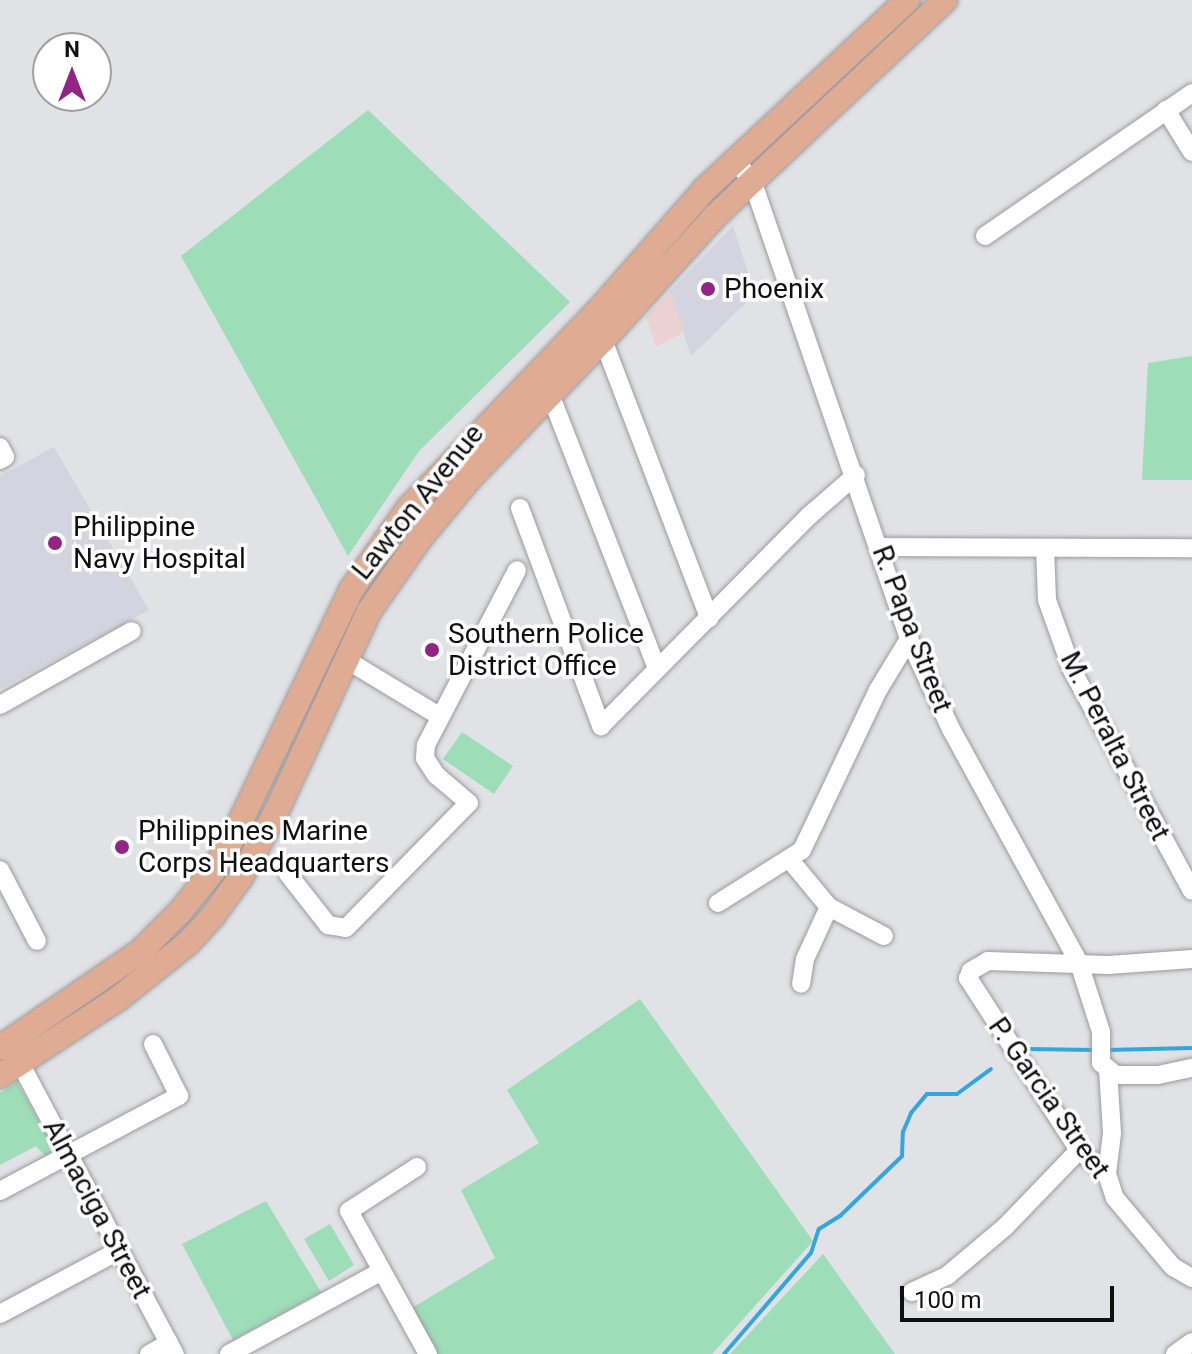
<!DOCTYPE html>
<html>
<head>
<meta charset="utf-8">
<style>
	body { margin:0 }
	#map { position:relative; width:1192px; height:1354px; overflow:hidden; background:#e1e2e5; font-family:Roboto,sans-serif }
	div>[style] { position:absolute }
	.built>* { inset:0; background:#d3d4df }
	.industrial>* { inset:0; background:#ebd1d2 }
	.green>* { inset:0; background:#9dddb7 }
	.stream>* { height:4px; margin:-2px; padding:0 2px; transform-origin:2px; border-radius:2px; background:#34a6de }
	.roads { filter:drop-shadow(0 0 2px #9a9a9d) drop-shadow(0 0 2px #9a9a9d) }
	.minor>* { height:18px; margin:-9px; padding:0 9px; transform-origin:9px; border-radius:9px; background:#fff }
	.major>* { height:24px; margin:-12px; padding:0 12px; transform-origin:12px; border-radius:12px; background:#dfac93 }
	.dots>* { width:22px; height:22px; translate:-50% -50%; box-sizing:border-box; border:4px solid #fff; border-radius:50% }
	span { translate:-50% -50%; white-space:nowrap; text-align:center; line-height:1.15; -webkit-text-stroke:7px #fff; paint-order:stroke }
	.poi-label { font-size:28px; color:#0f0f10 }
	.left { translate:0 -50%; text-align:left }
	.street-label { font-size:28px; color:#0f0f10 }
	.north { position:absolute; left:32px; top:32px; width:80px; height:80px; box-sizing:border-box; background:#fff; border:2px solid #9f9f9f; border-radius:50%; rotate:0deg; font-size:22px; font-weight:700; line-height:32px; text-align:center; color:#0f0f10 }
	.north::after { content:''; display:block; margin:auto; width:28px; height:36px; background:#932384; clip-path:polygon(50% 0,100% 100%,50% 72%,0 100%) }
	.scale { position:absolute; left:900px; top:1286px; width:214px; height:36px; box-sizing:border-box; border:4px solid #0f0f10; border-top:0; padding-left:10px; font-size:24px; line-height:28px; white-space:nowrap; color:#0f0f10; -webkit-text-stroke:6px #fff; paint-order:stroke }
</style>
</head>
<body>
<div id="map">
	<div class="built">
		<i style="clip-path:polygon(733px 226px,755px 294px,691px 356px,669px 292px)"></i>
		<i style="clip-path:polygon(54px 447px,149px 610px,0 689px,0 476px)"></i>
	</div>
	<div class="industrial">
		<i style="clip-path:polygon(669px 292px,684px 332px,656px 347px,646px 316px)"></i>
	</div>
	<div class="green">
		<i style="clip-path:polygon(368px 110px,570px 302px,419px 451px,348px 556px,181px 256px)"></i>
		<i style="clip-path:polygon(1192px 356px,1192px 480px,1142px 480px,1148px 363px)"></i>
		<i style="clip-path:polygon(462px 732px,513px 766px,494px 794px,443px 759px)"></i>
		<i style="clip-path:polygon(640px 999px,813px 1241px,712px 1354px,437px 1354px,412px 1308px,495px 1258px,461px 1190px,539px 1143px,507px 1090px)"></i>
		<i style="clip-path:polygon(17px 1082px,52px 1144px,50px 1154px,46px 1157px,36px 1146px,0 1165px,0 1093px)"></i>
		<i style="clip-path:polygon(266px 1201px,321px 1292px,233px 1340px,182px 1244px)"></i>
		<i style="clip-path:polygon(330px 1224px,354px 1265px,329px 1281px,304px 1239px)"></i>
		<i style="clip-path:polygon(823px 1254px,895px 1354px,730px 1354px)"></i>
	</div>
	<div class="stream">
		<i style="left:1028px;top:1049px;width:66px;rotate:0.9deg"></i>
		<i style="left:1106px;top:1050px;width:86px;rotate:-1.3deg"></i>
		<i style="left:724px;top:1354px;width:133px;rotate:-49.3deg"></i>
		<i style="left:811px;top:1253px;width:25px;rotate:-72deg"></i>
		<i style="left:819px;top:1229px;width:26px;rotate:-32deg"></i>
		<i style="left:841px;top:1215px;width:85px;rotate:-44deg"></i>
		<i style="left:902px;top:1156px;width:24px;rotate:-88deg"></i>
		<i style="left:903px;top:1132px;width:21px;rotate:-67deg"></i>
		<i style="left:911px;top:1113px;width:25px;rotate:-50deg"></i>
		<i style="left:927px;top:1094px;width:30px"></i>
		<i style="left:957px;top:1094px;width:42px;rotate:-36.3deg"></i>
	</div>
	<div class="roads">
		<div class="minor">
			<i style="left:1166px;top:110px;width:49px;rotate:58.2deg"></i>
			<i style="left:734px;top:160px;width:27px;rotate:48deg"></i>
			<i style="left:752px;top:180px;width:485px;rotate:71.1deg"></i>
			<i style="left:909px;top:639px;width:99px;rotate:65deg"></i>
			<i style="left:951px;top:729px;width:267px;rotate:61.3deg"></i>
			<i style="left:1079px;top:963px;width:72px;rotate:72.3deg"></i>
			<i style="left:1101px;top:1032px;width:31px;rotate:90deg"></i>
			<i style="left:1101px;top:1063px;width:19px;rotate:39deg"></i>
			<i style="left:1116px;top:1075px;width:42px"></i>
			<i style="left:1158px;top:1075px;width:35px;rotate:-12deg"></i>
			<i style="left:985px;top:236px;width:252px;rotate:-34.6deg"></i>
			<i style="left:603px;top:340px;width:298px;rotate:69.1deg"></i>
			<i style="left:550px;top:394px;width:294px;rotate:68.7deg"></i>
			<i style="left:0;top:447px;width:11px;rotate:63deg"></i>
			<i style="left:5px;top:457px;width:6px;rotate:149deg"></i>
			<i style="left:520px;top:508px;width:233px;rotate:69.6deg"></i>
			<i style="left:601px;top:726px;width:297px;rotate:-45.3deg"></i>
			<i style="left:810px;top:515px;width:61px;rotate:-41deg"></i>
			<i style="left:878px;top:547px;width:314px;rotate:0.2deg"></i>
			<i style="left:1045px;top:548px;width:52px;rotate:87.8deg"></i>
			<i style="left:1047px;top:600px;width:74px;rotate:70.3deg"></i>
			<i style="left:1072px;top:670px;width:251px;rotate:61.5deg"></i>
			<i style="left:345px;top:659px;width:110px;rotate:31.2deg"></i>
			<i style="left:0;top:705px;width:151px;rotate:-29.3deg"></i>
			<i style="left:790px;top:860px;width:61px;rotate:50.3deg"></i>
			<i style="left:829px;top:907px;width:57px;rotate:114.8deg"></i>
			<i style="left:805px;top:959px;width:25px;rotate:99deg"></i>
			<i style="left:0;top:870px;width:80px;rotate:62.5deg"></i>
			<i style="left:288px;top:874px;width:65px;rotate:51.9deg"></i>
			<i style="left:328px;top:925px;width:18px;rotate:9deg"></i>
			<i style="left:346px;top:928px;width:175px;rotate:-45.5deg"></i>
			<i style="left:469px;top:803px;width:43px;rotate:-139.7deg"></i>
			<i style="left:436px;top:775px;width:20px;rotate:-123deg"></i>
			<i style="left:425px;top:758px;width:13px;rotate:-86deg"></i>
			<i style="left:426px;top:745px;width:197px;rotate:-62.5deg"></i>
			<i style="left:718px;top:903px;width:99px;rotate:-32.2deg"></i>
			<i style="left:802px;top:850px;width:177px;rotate:-64.6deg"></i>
			<i style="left:878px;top:690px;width:60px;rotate:-58.7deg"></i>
			<i style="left:829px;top:907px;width:62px;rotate:27.8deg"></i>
			<i style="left:1192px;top:959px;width:84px;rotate:175.9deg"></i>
			<i style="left:1108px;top:965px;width:120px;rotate:-178.1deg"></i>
			<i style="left:988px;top:961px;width:20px;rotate:150deg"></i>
			<i style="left:971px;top:971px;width:8px;rotate:113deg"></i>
			<i style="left:968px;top:978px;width:205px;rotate:57.2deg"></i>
			<i style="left:1079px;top:1150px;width:37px;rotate:41deg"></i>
			<i style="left:1107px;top:1174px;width:25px;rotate:72deg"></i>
			<i style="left:1115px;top:1198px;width:90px;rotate:50deg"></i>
			<i style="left:1173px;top:1267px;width:22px;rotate:30deg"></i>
			<i style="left:20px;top:1063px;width:330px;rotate:62deg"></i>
			<i style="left:417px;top:1167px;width:81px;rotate:147.1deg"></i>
			<i style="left:349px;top:1211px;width:163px;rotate:61.1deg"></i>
			<i style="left:1107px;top:1174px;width:41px;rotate:-83deg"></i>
			<i style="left:1112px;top:1133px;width:64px;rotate:-93.6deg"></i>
			<i style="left:0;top:1191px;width:203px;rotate:-28deg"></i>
			<i style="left:179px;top:1096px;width:58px;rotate:-116.6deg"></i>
			<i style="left:912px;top:1292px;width:40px;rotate:-25deg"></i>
			<i style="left:948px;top:1275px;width:75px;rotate:-40.1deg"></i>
			<i style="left:1005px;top:1227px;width:107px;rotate:-46.1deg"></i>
			<i style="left:0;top:1314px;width:136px;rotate:-28.1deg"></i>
			<i style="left:149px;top:1354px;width:23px;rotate:-29deg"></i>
			<i style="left:229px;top:1354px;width:174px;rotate:-28.5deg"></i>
			<i style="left:1175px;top:1354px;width:21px;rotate:-35deg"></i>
		</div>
		<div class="major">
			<i style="left:0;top:1048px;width:171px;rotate:-34.5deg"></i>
			<i style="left:141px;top:951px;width:55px;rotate:-45deg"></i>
			<i style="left:180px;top:912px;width:54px;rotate:-51deg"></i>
			<i style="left:214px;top:870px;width:34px;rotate:-60deg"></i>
			<i style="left:231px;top:841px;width:280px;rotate:-64.4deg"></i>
			<i style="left:352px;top:589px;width:98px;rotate:-55deg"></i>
			<i style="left:408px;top:509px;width:279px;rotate:-46.2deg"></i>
			<i style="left:601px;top:308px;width:158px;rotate:-48.8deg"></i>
			<i style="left:705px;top:189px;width:277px;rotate:-43deg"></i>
			<i style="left:0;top:1076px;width:142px;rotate:-33.2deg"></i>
			<i style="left:119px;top:998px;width:87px;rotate:-38.5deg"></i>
			<i style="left:187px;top:944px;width:37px;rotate:-47deg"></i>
			<i style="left:212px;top:917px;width:49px;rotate:-54.1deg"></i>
			<i style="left:241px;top:877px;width:78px;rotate:-61.8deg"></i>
			<i style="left:278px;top:808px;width:217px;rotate:-65.2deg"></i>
			<i style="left:369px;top:611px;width:90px;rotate:-54.9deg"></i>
			<i style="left:421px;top:537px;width:77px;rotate:-50.3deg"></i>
			<i style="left:470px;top:478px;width:192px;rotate:-46.1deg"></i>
			<i style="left:603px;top:340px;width:166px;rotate:-47.9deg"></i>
			<i style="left:714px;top:217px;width:317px;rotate:-43.2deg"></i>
		</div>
	</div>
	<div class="dots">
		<i style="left:708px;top:289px;background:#932384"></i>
		<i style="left:55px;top:543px;background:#932384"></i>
		<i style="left:432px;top:650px;background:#932384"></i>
		<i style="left:122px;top:847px;background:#932384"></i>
	</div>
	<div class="poi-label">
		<span class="left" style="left:724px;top:289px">Phoenix</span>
		<span class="left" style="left:73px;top:543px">Philippine<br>Navy Hospital</span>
		<span class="left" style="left:448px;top:650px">Southern Police<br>District Office</span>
		<span class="left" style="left:138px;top:847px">Philippines Marine<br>Corps Headquarters</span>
	</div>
	<div class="street-label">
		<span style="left:418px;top:502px;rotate:-51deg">Lawton Avenue</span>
		<span style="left:912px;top:629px;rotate:69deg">R. Papa Street</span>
		<span style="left:1115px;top:746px;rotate:63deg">M. Peralta Street</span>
		<span style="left:1049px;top:1098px;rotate:55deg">P. Garcia Street</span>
		<span style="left:97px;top:1209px;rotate:62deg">Almaciga Street</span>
	</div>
	<div class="north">N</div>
	<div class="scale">100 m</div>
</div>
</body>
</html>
